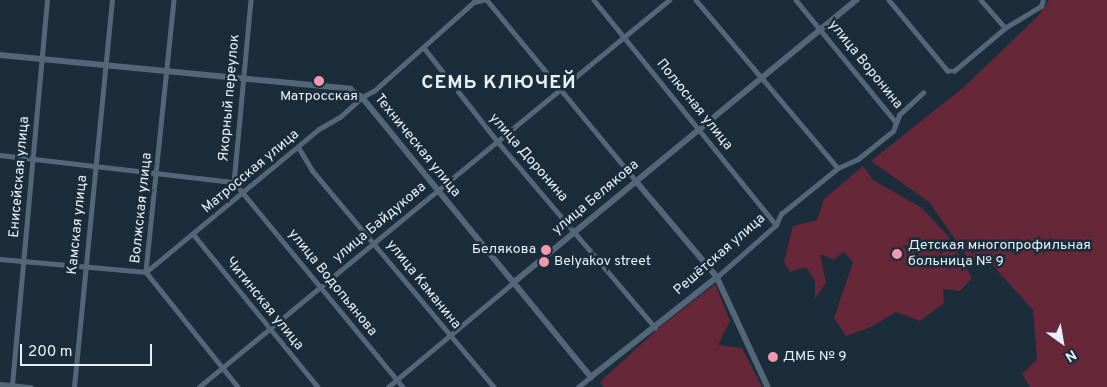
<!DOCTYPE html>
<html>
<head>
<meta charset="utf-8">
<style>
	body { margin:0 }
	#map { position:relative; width:1107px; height:387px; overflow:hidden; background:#1b2c3a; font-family:Overpass,sans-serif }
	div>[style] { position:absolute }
	.green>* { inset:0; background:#662738 }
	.minor>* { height:4.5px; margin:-2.25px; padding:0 2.25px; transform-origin:2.25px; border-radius:2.25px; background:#546778 }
	.tertiary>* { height:5.5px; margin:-2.75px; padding:0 2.75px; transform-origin:2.75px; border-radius:2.75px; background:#546778 }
	.dots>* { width:14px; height:14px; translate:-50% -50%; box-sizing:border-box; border:2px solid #1b2c3a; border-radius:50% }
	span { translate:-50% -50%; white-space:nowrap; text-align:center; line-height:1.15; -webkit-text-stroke:5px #1b2c3a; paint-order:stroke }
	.street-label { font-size:14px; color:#e5f0f9 }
	.poi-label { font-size:14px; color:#e5f0f9 }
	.left { translate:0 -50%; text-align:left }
	.right { translate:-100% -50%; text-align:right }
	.district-label { font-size:19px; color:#e5f0f9; font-weight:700; letter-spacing:1px }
	.north { position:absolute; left:1037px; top:317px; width:50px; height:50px; -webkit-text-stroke:4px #1b2c3a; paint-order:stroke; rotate:148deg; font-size:14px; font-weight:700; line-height:20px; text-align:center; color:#e5f0f9 }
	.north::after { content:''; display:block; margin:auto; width:18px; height:22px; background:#e5f0f9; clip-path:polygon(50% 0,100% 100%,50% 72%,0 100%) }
	.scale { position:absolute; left:20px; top:344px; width:132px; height:22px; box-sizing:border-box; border:2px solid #e5f0f9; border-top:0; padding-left:6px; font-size:15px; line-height:18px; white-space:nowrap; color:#e5f0f9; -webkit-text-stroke:4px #1b2c3a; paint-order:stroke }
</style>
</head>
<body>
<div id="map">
	<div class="green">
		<i style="clip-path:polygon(1049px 0,1107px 0,1107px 387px,1030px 387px,1022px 374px,1037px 359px,1033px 310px,993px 266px,968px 258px,929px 202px,871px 161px,964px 87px,1038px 16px)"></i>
		<i style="clip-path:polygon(863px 166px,873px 180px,922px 208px,948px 236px,972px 278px,960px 291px,943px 289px,944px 303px,920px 321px,896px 312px,871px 327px,846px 336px,834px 318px,853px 262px,844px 252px,833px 260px,820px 254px,826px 283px,815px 298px,815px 281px,806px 267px,790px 272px,784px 262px,793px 226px,817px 220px,824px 199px)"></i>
		<i style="clip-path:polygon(715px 284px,730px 321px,718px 345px,742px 348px,762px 387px,604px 387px,600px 382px,660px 327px)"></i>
	</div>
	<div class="minor">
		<i style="left:174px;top:0;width:273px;rotate:95.9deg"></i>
		<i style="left:146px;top:272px;width:147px;rotate:51.3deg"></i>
		<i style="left:251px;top:0;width:183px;rotate:95.3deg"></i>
		<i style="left:234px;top:182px;width:266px;rotate:50.5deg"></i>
		<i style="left:487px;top:0;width:234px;rotate:50.5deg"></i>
		<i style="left:594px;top:0;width:289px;rotate:51deg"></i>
		<i style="left:696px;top:0;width:220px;rotate:49.8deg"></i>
		<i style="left:796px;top:0;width:158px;rotate:50.7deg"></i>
		<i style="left:889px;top:0;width:92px;rotate:50.3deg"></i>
		<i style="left:948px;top:71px;width:6px"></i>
		<i style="left:954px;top:71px;width:67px;rotate:-40.1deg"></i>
		<i style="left:1005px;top:28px;width:42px;rotate:-31.4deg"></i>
		<i style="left:1041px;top:6px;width:6px;rotate:-72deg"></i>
		<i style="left:981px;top:0;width:37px;rotate:49deg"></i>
		<i style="left:425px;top:49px;width:118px;rotate:51.9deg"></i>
		<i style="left:498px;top:142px;width:243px;rotate:49.7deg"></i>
		<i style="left:299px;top:148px;width:26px;rotate:59deg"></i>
		<i style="left:312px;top:170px;width:283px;rotate:50deg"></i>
		<i style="left:0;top:155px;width:236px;rotate:6.6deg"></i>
		<i style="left:194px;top:235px;width:196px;rotate:50.8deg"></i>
		<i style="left:0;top:259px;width:147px;rotate:5.1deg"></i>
		<i style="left:146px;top:272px;width:224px;rotate:-39.6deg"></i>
		<i style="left:319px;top:129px;width:24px;rotate:-30deg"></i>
		<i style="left:340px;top:117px;width:30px;rotate:-42deg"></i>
		<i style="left:362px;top:97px;width:13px;rotate:-27deg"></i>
		<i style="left:374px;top:91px;width:134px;rotate:-41.7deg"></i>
		<i style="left:474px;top:2px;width:9px;rotate:-13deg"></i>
		<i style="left:717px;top:277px;width:79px;rotate:-41.4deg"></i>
		<i style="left:776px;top:225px;width:12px;rotate:-66deg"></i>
		<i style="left:781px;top:214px;width:73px;rotate:-38.9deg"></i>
		<i style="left:838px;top:168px;width:22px;rotate:-24deg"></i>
		<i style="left:858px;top:159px;width:45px;rotate:-38.7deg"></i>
		<i style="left:893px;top:131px;width:17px;rotate:-69deg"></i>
		<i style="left:899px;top:115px;width:33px;rotate:-43deg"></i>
		<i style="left:0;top:384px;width:31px;rotate:6deg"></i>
		<i style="left:12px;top:385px;width:387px;rotate:-84.8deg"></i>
		<i style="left:74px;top:387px;width:389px;rotate:-84.4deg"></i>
		<i style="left:199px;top:387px;width:609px;rotate:-39.47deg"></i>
		<i style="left:388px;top:387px;width:163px;rotate:-39.8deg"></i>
		<i style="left:578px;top:387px;width:16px;rotate:-38deg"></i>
	</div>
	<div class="tertiary">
		<i style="left:0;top:55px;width:352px;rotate:5.5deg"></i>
		<i style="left:350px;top:89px;width:14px;rotate:34deg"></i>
		<i style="left:362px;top:97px;width:362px;rotate:50.7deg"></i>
		<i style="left:591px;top:377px;width:161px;rotate:-38.4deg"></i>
		<i style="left:636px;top:181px;width:126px;rotate:49.8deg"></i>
		<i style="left:717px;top:277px;width:121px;rotate:65.1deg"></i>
		<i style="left:513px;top:283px;width:445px;rotate:-39.5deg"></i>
	</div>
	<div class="dots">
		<i style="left:319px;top:81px;background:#f29aad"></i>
		<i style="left:546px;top:250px;background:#f29aad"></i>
		<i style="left:897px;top:254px;background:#f29aad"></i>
		<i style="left:544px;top:262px;background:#f29aad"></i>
		<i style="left:773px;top:357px;background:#f29aad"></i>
	</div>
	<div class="street-label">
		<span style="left:865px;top:65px;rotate:51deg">улица Воронина</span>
		<span style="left:230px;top:98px;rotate:-85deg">Якорный переулок</span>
		<span style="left:694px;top:105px;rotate:51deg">Полюсная улица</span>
		<span style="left:417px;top:146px;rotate:51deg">Техническая улица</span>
		<span style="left:528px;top:158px;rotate:49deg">улица Доронина</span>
		<span style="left:251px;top:172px;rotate:-40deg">Матросская улица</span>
		<span style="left:20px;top:177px;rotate:-85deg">Енисейская улица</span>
		<span style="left:596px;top:198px;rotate:-40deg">улица Белякова</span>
		<span style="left:142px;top:208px;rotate:-84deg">Волжская улица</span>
		<span style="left:380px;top:223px;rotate:-40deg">улица Байдукова</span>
		<span style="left:78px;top:225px;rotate:-84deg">Камская улица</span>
		<span style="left:720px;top:255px;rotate:-41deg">Решётская улица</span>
		<span style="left:332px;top:283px;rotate:51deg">улица Водопьянова</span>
		<span style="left:423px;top:285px;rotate:51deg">улица Каманина</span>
		<span style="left:264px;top:304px;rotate:51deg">Читинская улица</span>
	</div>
	<div class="poi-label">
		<span style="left:319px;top:97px">Матросская</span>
		<span class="left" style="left:908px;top:254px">Детская многопрофильная<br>больница № 9</span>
		<span class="right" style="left:536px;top:250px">Белякова</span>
		<span class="left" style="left:554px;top:262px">Belyakov street</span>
		<span class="left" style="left:783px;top:357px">ДМБ № 9</span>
	</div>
	<div class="district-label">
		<span style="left:499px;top:84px">СЕМЬ КЛЮЧЕЙ</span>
	</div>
	<div class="north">N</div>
	<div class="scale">200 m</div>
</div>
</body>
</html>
